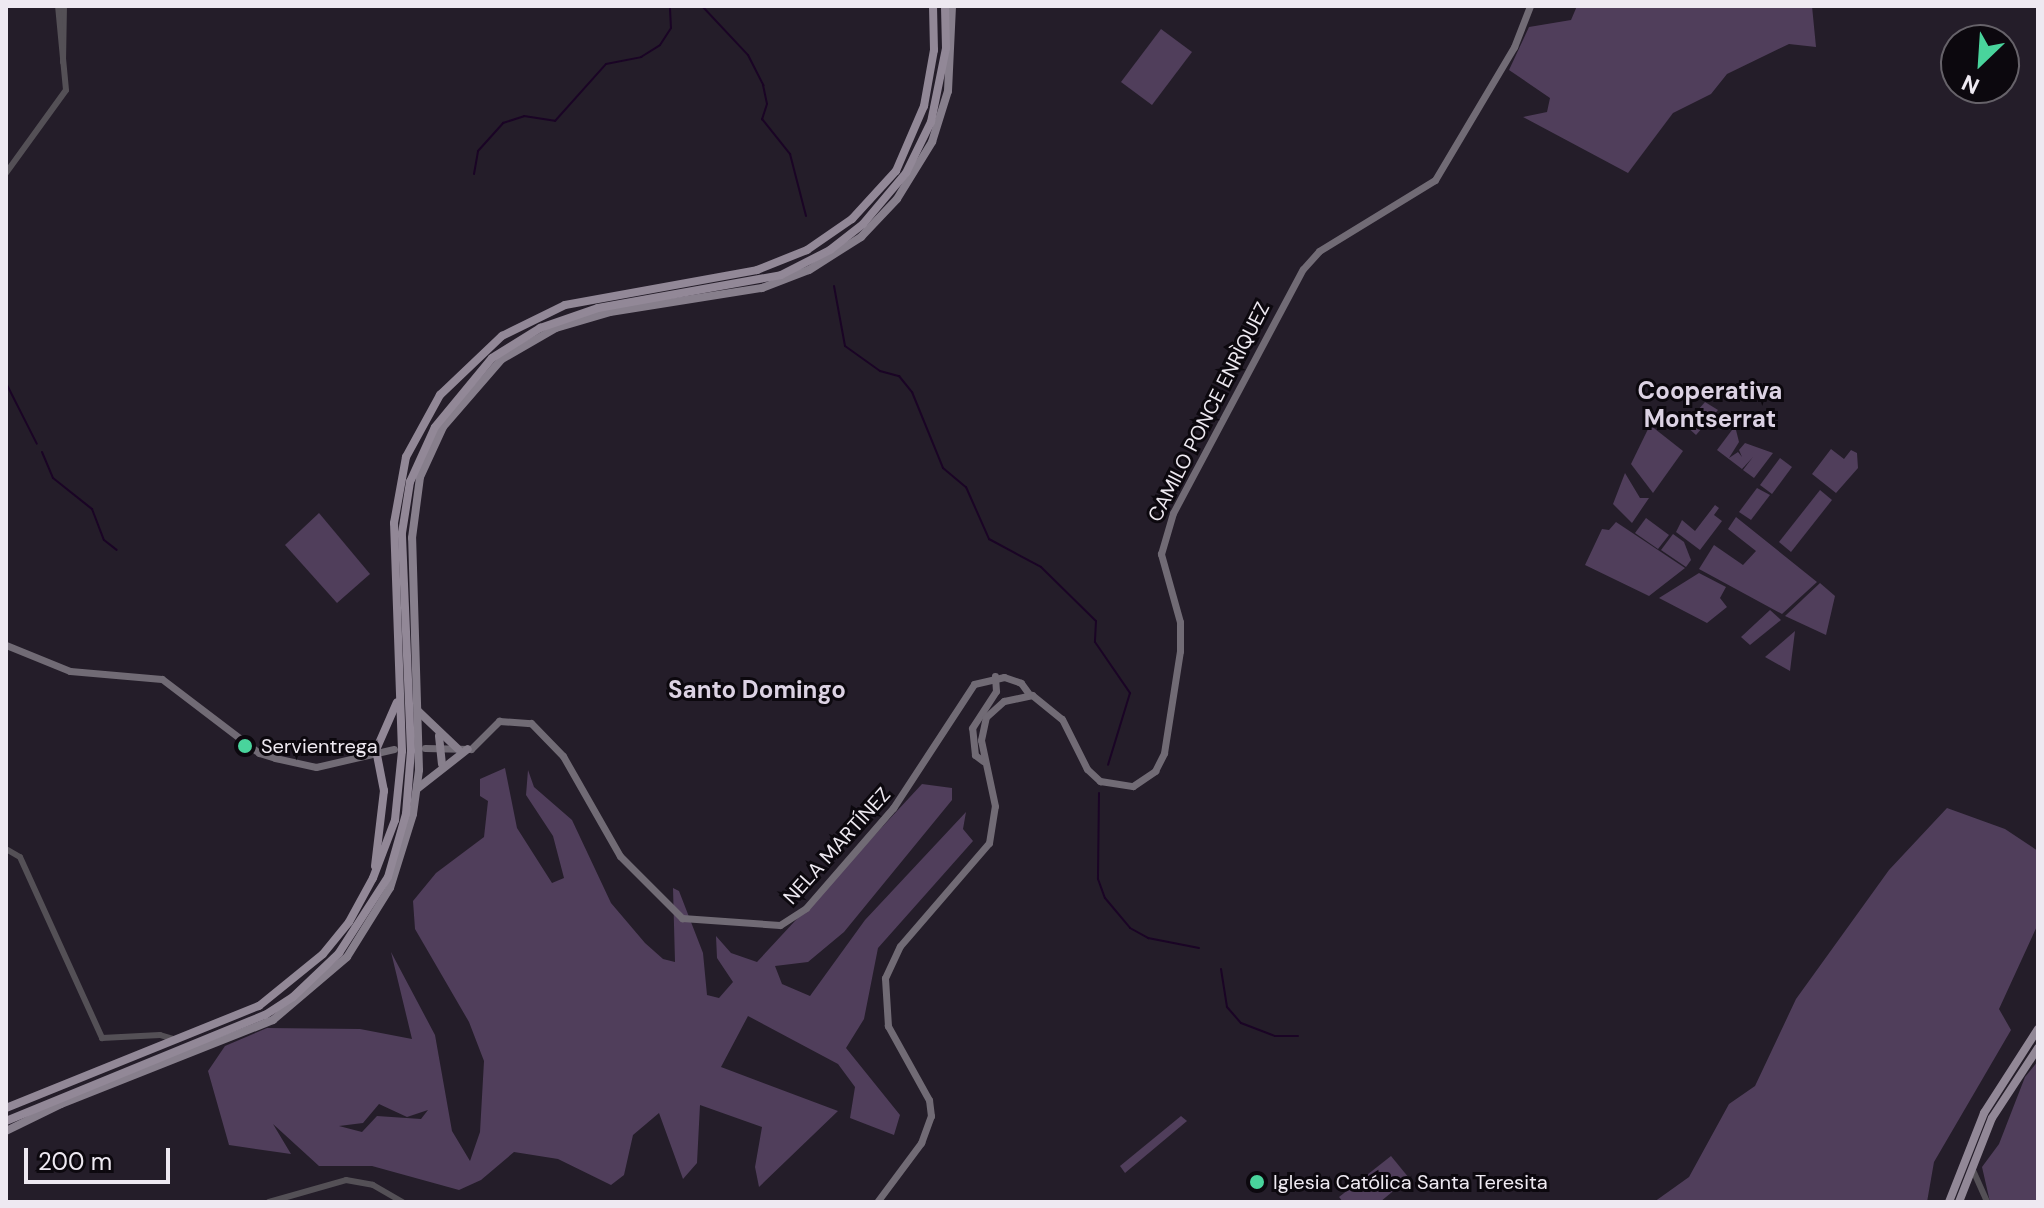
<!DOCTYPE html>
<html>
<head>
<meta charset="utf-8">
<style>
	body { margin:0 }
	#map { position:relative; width:2044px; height:1208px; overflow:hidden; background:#241d29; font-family:"DM Sans",sans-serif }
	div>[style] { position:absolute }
	.green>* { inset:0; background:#503e5b }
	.stream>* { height:2px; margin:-1px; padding:0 1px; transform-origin:1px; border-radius:1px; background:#1a0425 }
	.tertiary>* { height:6px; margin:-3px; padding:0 3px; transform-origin:3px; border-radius:3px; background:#545056 }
	.secondary>* { height:7px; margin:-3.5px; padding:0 3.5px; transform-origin:3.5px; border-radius:3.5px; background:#716b75 }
	.primary>* { height:8px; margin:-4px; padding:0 4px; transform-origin:4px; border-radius:4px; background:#877f8c }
	.trunk>* { height:8px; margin:-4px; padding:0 4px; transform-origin:4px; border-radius:4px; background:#928897 }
	.dots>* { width:22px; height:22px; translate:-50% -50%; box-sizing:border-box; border:4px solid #0c080e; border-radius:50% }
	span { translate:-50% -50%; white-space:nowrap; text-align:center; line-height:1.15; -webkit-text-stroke:6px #0c080e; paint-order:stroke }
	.street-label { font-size:20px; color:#eee9f1 }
	.poi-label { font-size:20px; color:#eee9f1 }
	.left { translate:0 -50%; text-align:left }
	.quarter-label { font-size:24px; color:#dcd2e3; font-weight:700 }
	.frame { position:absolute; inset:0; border:8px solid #eee9f1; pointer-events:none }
	.north { position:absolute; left:1940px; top:24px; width:80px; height:80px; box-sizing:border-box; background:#0c080e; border:2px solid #666269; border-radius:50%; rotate:205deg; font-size:22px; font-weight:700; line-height:32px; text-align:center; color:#eee9f1 }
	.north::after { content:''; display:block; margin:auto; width:28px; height:36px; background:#49d49c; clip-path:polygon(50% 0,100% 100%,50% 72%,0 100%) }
	.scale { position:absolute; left:24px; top:1148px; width:146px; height:36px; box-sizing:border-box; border:4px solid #eee9f1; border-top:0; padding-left:10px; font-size:24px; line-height:28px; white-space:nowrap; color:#eee9f1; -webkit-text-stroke:6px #0c080e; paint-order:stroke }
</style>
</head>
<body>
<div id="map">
	<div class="green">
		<i style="clip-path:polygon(1577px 6px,1812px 6px,1816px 47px,1789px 44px,1727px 74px,1711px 94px,1673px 113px,1628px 173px,1523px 117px,1547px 112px,1550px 98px,1509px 70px,1529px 27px,1571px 20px)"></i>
		<i style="clip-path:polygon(1161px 29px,1192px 52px,1152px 105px,1121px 82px)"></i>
		<i style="clip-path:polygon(1705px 402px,1718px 410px,1696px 435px,1685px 425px)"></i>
		<i style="clip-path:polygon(1650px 425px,1683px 451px,1653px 493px,1631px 464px)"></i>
		<i style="clip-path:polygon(1735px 426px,1739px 442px,1729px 458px,1738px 452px,1742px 457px,1739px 450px,1745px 443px,1773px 453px,1754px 478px,1743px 470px,1753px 457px,1742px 469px,1717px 450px)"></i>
		<i style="clip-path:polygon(1831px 449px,1844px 459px,1851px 450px,1857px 453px,1858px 468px,1836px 493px,1812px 474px)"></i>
		<i style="clip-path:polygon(1780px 458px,1792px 467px,1772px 494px,1760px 485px)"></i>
		<i style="clip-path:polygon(1625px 473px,1640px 498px,1649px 498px,1632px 523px,1613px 504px)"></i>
		<i style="clip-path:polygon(1757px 488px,1770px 495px,1751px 520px,1739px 512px)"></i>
		<i style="clip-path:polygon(1820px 490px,1832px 500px,1791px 552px,1779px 542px)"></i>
		<i style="clip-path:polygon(1715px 505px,1719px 508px,1714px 515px,1722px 521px,1700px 550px,1676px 532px,1682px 520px,1695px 531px)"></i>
		<i style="clip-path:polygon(319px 513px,370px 574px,337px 603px,285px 545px)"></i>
		<i style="clip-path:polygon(1736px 517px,1817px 582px,1782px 614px,1699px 569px,1714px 545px,1743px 565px,1756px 551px,1728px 529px)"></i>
		<i style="clip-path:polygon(1646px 518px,1669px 535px,1658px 549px,1635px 533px)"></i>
		<i style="clip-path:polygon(1616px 522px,1685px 568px,1649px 596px,1585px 565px,1602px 529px,1609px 530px)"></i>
		<i style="clip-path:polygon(1673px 534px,1684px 542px,1691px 560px,1686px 567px,1661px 550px)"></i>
		<i style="clip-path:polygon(1699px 573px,1726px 587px,1720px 598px,1727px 607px,1707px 623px,1659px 598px)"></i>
		<i style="clip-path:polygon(1820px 583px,1835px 596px,1826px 635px,1785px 616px)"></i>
		<i style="clip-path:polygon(1770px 610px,1781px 620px,1750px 645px,1741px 637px)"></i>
		<i style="clip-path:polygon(1795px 631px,1790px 671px,1765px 657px)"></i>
		<i style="clip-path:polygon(evenodd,505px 768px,517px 828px,552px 883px,564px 878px,553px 836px,526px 795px,528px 770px,534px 787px,572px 820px,611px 903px,645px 943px,663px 959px,675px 962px,673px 888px,679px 891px,703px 953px,707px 995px,719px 998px,733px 982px,717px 958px,716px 936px,731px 953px,757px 962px,922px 784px,952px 788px,952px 800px,844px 932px,808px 962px,775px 966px,782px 984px,810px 996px,865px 920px,966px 812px,963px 829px,973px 841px,878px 948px,864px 1019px,846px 1048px,900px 1115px,894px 1135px,850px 1118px,855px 1087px,838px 1064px,748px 1016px,721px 1067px,838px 1111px,759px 1187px,755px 1167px,762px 1127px,700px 1105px,697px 1163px,683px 1179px,659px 1113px,633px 1135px,624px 1175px,611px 1185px,558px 1159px,514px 1152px,481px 1180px,459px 1190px,372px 1166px,319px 1166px,273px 1124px,291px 1154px,229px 1145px,208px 1071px,225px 1046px,267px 1028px,360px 1029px,412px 1039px,391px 952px,435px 1035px,452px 1131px,470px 1161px,480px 1132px,484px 1061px,469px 1022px,415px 929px,413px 901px,436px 873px,484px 837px,488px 801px,480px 796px,480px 779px,505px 768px,379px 1104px,407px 1117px,428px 1110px,421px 1119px,377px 1116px,362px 1132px,339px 1126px,363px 1123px,379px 1104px)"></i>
		<i style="clip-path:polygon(1947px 808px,2005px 829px,2038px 851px,2038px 924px,1999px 1009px,2011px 1030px,1934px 1162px,1927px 1202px,1654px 1202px,1689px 1177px,1729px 1104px,1755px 1086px,1796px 999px,1889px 870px)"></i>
		<i style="clip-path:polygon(2038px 1061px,2038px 1202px,1990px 1202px,1982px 1167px,1999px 1144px,2025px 1077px)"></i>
		<i style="clip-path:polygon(1181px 1116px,1187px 1121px,1125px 1173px,1120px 1166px)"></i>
		<i style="clip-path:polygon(1391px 1156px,1409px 1178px,1380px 1202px,1343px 1202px,1339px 1197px)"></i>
	</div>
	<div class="stream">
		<i style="left:702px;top:6px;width:67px;rotate:46.8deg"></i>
		<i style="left:748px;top:55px;width:34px;rotate:63deg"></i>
		<i style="left:763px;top:85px;width:19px;rotate:78deg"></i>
		<i style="left:767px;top:104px;width:16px;rotate:108deg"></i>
		<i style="left:762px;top:119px;width:45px;rotate:51.3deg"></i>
		<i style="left:790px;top:154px;width:64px;rotate:75.5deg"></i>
		<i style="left:474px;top:174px;width:23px;rotate:-80deg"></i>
		<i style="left:478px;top:151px;width:38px;rotate:-48deg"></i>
		<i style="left:503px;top:123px;width:22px;rotate:-18deg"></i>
		<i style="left:524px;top:116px;width:31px;rotate:9deg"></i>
		<i style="left:555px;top:121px;width:76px;rotate:-48.2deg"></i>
		<i style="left:606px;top:64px;width:36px;rotate:-11deg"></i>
		<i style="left:641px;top:57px;width:22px;rotate:-32deg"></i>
		<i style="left:660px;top:45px;width:20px;rotate:-57deg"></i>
		<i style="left:671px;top:28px;width:22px;rotate:-93deg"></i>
		<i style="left:834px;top:286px;width:61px;rotate:79.6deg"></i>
		<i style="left:845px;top:346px;width:43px;rotate:35.5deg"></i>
		<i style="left:880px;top:371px;width:20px;rotate:15deg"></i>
		<i style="left:899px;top:376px;width:21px;rotate:51deg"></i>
		<i style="left:912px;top:392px;width:82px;rotate:67.8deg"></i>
		<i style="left:943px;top:468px;width:30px;rotate:40deg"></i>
		<i style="left:966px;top:487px;width:57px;rotate:66.1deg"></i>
		<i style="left:989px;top:539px;width:59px;rotate:28.3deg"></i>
		<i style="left:1041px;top:567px;width:77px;rotate:44.5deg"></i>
		<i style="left:1096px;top:621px;width:21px;rotate:93deg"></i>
		<i style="left:1095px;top:642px;width:62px;rotate:55.5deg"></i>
		<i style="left:1130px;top:693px;width:75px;rotate:107deg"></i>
		<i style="left:6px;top:383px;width:68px;rotate:63.1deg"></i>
		<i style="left:42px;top:452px;width:28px;rotate:67deg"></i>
		<i style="left:53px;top:478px;width:50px;rotate:38.5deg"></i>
		<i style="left:92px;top:509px;width:33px;rotate:69deg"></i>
		<i style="left:104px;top:540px;width:16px;rotate:38deg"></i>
		<i style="left:1099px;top:793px;width:86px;rotate:90.7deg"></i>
		<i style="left:1098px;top:879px;width:20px;rotate:70deg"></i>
		<i style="left:1105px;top:898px;width:39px;rotate:50deg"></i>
		<i style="left:1130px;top:928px;width:21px;rotate:29deg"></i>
		<i style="left:1148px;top:938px;width:52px;rotate:11.1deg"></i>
		<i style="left:1221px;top:969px;width:38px;rotate:81deg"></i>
		<i style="left:1227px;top:1007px;width:21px;rotate:49deg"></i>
		<i style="left:1241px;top:1023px;width:36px;rotate:21deg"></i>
		<i style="left:1275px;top:1036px;width:23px"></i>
	</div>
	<div class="tertiary">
		<i style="left:63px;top:62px;width:56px;rotate:-89deg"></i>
		<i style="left:6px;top:173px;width:102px;rotate:-54.1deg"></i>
		<i style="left:66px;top:90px;width:84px;rotate:-95.4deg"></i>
		<i style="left:6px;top:849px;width:16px;rotate:30deg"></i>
		<i style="left:20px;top:857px;width:199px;rotate:65.6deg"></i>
		<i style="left:102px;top:1038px;width:58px;rotate:-3deg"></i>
		<i style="left:160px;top:1035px;width:17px;rotate:17deg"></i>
		<i style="left:1972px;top:1168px;width:37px;rotate:66deg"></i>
		<i style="left:269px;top:1202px;width:80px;rotate:-15.9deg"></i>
		<i style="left:346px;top:1180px;width:27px;rotate:10deg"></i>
		<i style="left:373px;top:1185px;width:34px;rotate:30deg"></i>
	</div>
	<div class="secondary">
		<i style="left:6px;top:645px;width:69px;rotate:22.1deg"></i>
		<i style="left:70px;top:671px;width:92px;rotate:5deg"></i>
		<i style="left:162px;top:679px;width:122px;rotate:37.3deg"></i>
		<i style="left:259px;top:753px;width:17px;rotate:17deg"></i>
		<i style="left:275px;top:758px;width:42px;rotate:12.4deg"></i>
		<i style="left:316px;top:767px;width:80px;rotate:-13deg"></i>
		<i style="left:425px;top:748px;width:46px;rotate:1.2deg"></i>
		<i style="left:471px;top:749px;width:40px;rotate:-45deg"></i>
		<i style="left:499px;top:721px;width:32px;rotate:4deg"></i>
		<i style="left:531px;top:723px;width:46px;rotate:45.9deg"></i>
		<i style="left:563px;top:756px;width:115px;rotate:60.3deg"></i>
		<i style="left:620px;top:856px;width:88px;rotate:45deg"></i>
		<i style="left:682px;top:918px;width:98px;rotate:4.1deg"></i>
		<i style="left:780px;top:925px;width:31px;rotate:-33deg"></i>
		<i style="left:806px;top:908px;width:133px;rotate:-49deg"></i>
		<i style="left:893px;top:808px;width:148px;rotate:-56.8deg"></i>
		<i style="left:974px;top:684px;width:31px;rotate:-13deg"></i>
		<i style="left:1004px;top:677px;width:18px;rotate:19deg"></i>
		<i style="left:1021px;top:683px;width:14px;rotate:54deg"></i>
		<i style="left:983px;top:761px;width:10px;rotate:-143deg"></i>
		<i style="left:975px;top:755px;width:27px;rotate:-96deg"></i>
		<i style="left:972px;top:728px;width:44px;rotate:-57deg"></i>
		<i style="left:996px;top:691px;width:15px;rotate:-94deg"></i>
		<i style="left:877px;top:1202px;width:74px;rotate:-53.3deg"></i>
		<i style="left:921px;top:1143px;width:29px;rotate:-70deg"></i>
		<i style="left:931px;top:1116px;width:16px;rotate:-97deg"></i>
		<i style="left:929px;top:1100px;width:85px;rotate:-119deg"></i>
		<i style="left:888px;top:1026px;width:48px;rotate:-93.6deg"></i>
		<i style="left:885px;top:978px;width:35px;rotate:-65deg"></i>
		<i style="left:900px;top:946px;width:136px;rotate:-49.2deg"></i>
		<i style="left:989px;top:843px;width:37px;rotate:-81deg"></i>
		<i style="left:995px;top:806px;width:67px;rotate:-102deg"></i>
		<i style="left:981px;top:740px;width:24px;rotate:-78deg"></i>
		<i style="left:986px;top:717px;width:24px;rotate:-42deg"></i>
		<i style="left:1004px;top:701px;width:29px;rotate:-12deg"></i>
		<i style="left:1032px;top:695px;width:38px;rotate:39deg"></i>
		<i style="left:1062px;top:719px;width:56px;rotate:63.4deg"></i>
		<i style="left:1087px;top:769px;width:18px;rotate:43deg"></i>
		<i style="left:1100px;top:781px;width:33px;rotate:9deg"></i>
		<i style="left:1133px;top:786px;width:27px;rotate:-34deg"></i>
		<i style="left:1155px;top:771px;width:20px;rotate:-63deg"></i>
		<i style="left:1164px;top:753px;width:103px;rotate:-81.1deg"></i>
		<i style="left:1180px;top:651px;width:29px;rotate:-90deg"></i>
		<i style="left:1180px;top:622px;width:71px;rotate:-105.6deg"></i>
		<i style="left:1161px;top:554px;width:43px;rotate:-73.7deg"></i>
		<i style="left:1173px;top:513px;width:276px;rotate:-62deg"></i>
		<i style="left:1303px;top:269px;width:24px;rotate:-48deg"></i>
		<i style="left:1319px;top:251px;width:136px;rotate:-31.5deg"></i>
		<i style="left:1435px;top:180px;width:155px;rotate:-59.3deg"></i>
		<i style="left:1514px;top:47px;width:44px;rotate:-68.7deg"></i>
	</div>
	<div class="primary">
		<i style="left:418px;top:711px;width:55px;rotate:43.5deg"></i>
		<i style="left:439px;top:736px;width:28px;rotate:84deg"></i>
		<i style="left:418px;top:788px;width:63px;rotate:-38deg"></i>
		<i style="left:6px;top:1131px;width:61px;rotate:-26.1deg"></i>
		<i style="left:61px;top:1104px;width:228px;rotate:-21.6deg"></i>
		<i style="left:273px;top:1020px;width:97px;rotate:-40.4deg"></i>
		<i style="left:347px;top:957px;width:81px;rotate:-58.1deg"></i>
		<i style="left:390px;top:888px;width:77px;rotate:-72.7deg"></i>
		<i style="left:413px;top:814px;width:44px;rotate:-82.2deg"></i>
		<i style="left:419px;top:770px;width:232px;rotate:-91.7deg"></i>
		<i style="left:412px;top:538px;width:62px;rotate:-82.5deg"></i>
		<i style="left:420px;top:477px;width:55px;rotate:-65.3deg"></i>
		<i style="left:443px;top:427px;width:90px;rotate:-49.1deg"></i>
		<i style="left:502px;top:359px;width:62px;rotate:-29.9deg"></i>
		<i style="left:556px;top:328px;width:56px;rotate:-16.5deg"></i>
		<i style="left:610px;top:312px;width:154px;rotate:-9deg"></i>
		<i style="left:762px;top:288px;width:50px;rotate:-21deg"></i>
		<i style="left:809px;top:270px;width:62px;rotate:-32.4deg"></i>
		<i style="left:861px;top:237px;width:52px;rotate:-46.5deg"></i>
		<i style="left:897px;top:199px;width:67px;rotate:-58.4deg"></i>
		<i style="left:932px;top:142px;width:53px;rotate:-72.6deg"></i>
		<i style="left:948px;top:91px;width:85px;rotate:-87.3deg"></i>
	</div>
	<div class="trunk">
		<i style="left:375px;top:866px;width:76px;rotate:-83.2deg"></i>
		<i style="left:384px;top:791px;width:42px;rotate:-101deg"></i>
		<i style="left:376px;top:750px;width:52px;rotate:-66.4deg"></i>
		<i style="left:6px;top:1108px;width:273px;rotate:-22deg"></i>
		<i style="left:259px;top:1006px;width:82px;rotate:-39.1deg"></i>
		<i style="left:323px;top:954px;width:41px;rotate:-50.9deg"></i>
		<i style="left:349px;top:922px;width:50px;rotate:-61.4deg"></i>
		<i style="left:373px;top:878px;width:62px;rotate:-69.2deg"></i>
		<i style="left:395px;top:820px;width:69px;rotate:-84.2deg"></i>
		<i style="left:402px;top:751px;width:228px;rotate:-92deg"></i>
		<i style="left:394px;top:523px;width:67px;rotate:-79.7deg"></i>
		<i style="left:406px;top:457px;width:71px;rotate:-61.3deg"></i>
		<i style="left:440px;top:395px;width:86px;rotate:-43.6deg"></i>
		<i style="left:502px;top:336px;width:70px;rotate:-26.2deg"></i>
		<i style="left:565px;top:305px;width:195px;rotate:-10.3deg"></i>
		<i style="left:757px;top:270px;width:54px;rotate:-21.8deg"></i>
		<i style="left:807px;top:250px;width:55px;rotate:-34.6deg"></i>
		<i style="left:852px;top:219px;width:65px;rotate:-47.5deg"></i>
		<i style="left:896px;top:171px;width:71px;rotate:-66.7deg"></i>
		<i style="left:924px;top:106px;width:57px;rotate:-79.9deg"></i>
		<i style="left:934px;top:50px;width:44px;rotate:-91.3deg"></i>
		<i style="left:6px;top:1121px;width:280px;rotate:-22.3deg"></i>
		<i style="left:265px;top:1015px;width:33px;rotate:-33deg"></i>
		<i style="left:293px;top:997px;width:64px;rotate:-43.7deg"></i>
		<i style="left:339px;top:953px;width:90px;rotate:-57.2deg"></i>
		<i style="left:388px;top:877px;width:66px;rotate:-74.1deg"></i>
		<i style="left:406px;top:814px;width:63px;rotate:-85.5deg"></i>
		<i style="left:411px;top:751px;width:218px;rotate:-92.4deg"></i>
		<i style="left:402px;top:533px;width:52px;rotate:-81.1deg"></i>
		<i style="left:410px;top:482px;width:60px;rotate:-65.6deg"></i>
		<i style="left:435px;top:427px;width:89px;rotate:-50.4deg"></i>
		<i style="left:492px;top:358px;width:57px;rotate:-32deg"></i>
		<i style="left:540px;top:328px;width:61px;rotate:-19deg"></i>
		<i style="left:598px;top:308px;width:186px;rotate:-10.2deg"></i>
		<i style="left:781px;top:275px;width:55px;rotate:-27deg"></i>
		<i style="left:830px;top:250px;width:42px;rotate:-38.2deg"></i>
		<i style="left:863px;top:224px;width:67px;rotate:-49.9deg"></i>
		<i style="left:906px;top:173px;width:57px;rotate:-63.9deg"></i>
		<i style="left:931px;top:122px;width:76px;rotate:-78.5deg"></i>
		<i style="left:946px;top:48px;width:42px;rotate:-91.4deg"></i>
		<i style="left:1949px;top:1202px;width:96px;rotate:-68.5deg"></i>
		<i style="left:1984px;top:1113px;width:100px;rotate:-57.3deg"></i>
		<i style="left:1959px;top:1202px;width:90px;rotate:-68.6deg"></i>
		<i style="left:1992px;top:1118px;width:84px;rotate:-56.7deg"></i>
	</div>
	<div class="dots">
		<i style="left:245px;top:746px;background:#49d49c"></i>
		<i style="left:1257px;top:1182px;background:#49d49c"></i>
	</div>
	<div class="street-label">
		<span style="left:1209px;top:412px;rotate:-63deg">CAMILO PONCE ENRÌQUEZ</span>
		<span style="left:837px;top:846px;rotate:-48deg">NELA MARTÍNEZ</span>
	</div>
	<div class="poi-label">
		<span class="left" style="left:261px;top:746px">Servientrega</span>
		<span class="left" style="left:1273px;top:1182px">Iglesia Católica Santa Teresita</span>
	</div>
	<div class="quarter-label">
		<span style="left:1710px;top:405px">Cooperativa<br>Montserrat</span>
		<span style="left:757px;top:690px">Santo Domingo</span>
	</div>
	<div class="frame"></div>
	<div class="north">N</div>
	<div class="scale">200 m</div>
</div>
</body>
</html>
